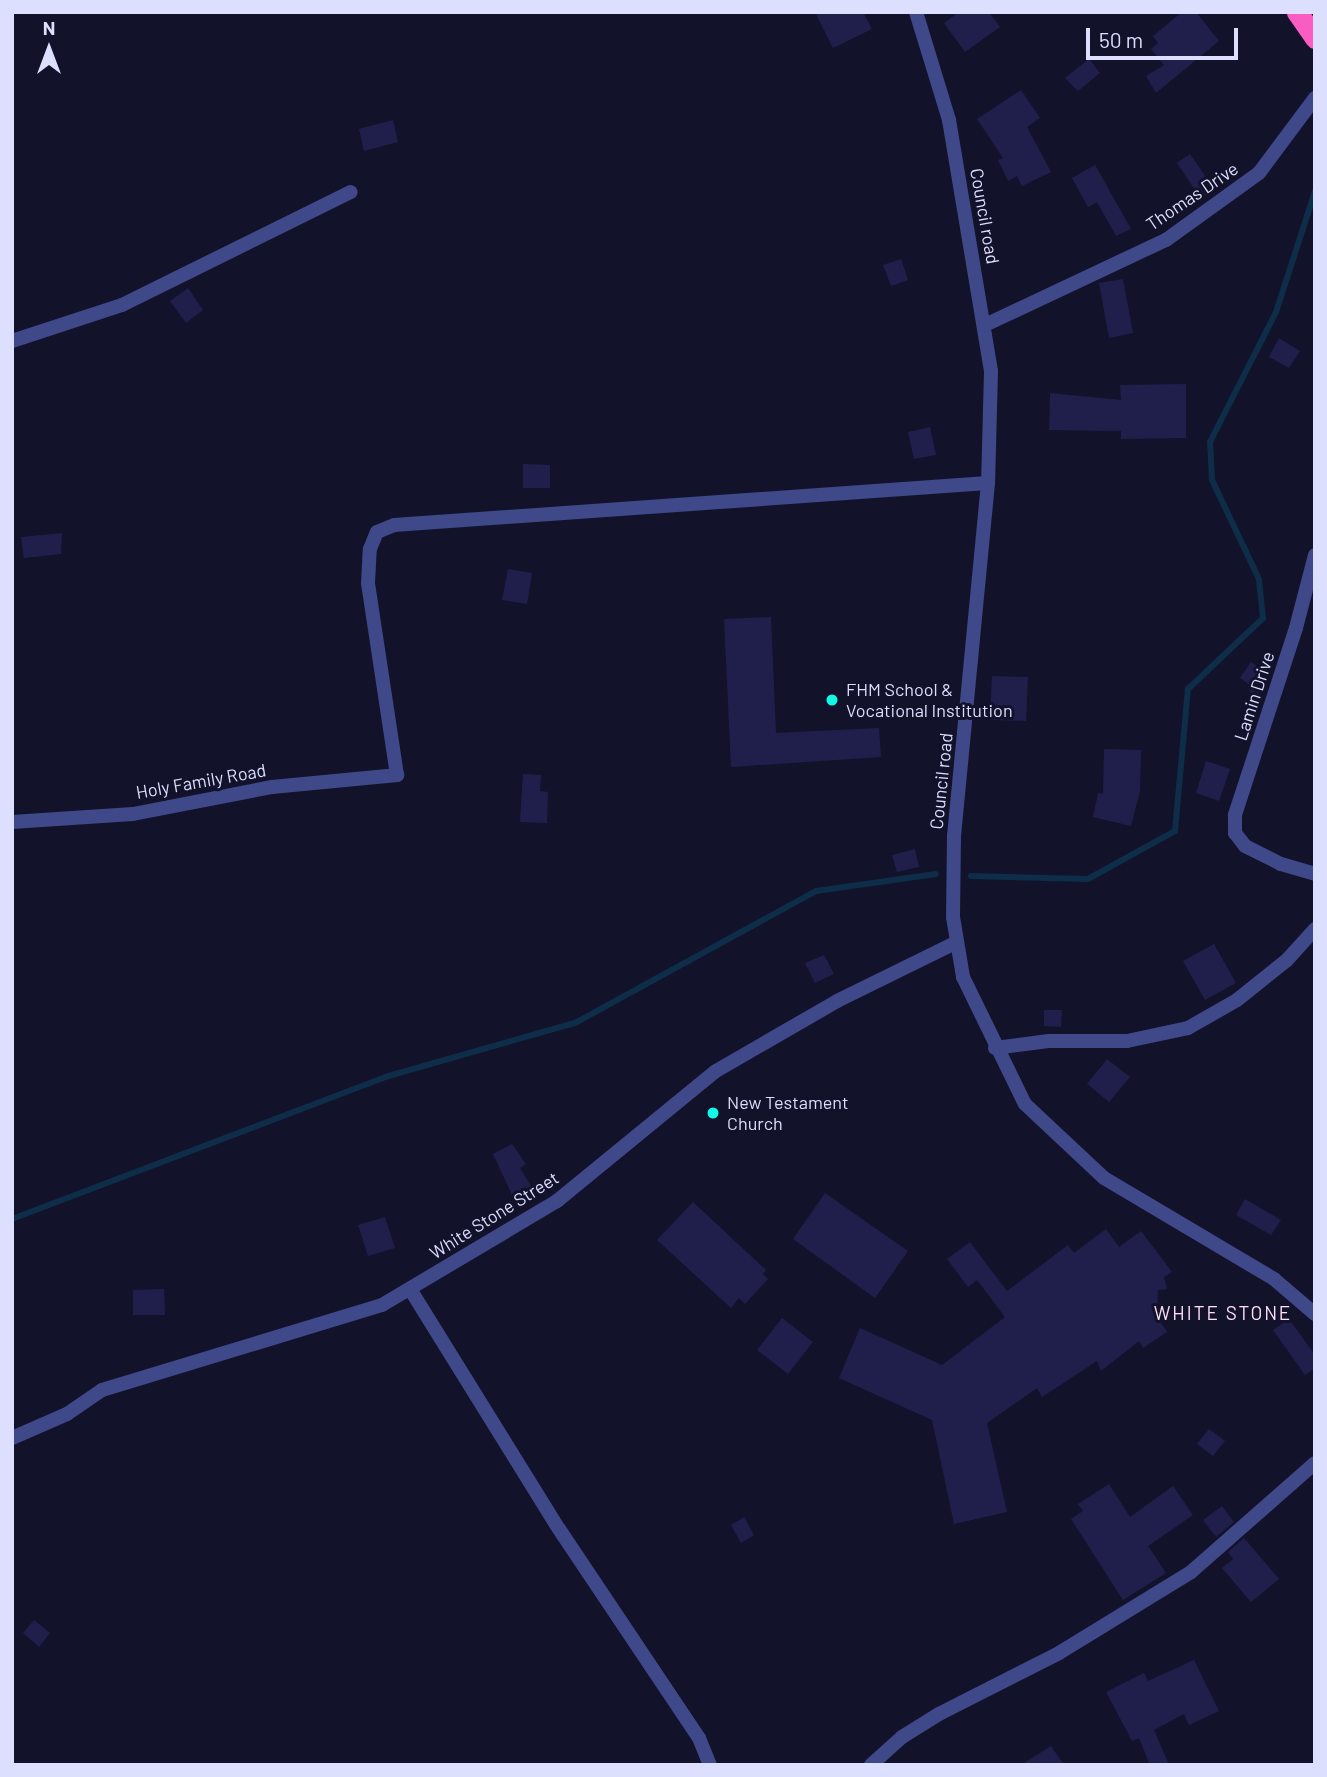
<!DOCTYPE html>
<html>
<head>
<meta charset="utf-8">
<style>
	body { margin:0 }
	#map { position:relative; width:1327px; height:1777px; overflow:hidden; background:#12122b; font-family:Barlow,sans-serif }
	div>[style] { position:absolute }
	.stream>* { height:6px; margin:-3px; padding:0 3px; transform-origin:3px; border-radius:3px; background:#0d2d49 }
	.building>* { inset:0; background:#201f4c }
	.street>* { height:14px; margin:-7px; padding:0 7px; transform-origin:7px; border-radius:7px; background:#3f4889 }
	.highway>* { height:21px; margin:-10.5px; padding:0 10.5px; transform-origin:10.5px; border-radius:10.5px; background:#fa5cc2 }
	.dots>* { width:19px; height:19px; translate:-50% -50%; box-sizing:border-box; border:4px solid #12122b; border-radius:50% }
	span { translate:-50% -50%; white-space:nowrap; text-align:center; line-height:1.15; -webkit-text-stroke:6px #12122b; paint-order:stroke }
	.street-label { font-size:18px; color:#dddffe }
	.poi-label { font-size:18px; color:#dddffe }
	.left { translate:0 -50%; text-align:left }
	.neighbourhood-label { font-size:19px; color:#fedff8; letter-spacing:2px }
	.frame { position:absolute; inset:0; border:14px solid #dddffe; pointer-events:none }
	.north { position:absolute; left:14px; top:14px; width:70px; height:70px; -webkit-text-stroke:5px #12122b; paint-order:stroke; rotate:0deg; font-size:19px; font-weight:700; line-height:28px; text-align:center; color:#dddffe }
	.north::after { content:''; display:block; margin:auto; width:24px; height:32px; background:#dddffe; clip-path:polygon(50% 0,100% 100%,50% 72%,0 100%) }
	.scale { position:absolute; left:1086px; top:28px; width:152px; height:32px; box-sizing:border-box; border:4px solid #dddffe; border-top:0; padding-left:9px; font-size:21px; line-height:24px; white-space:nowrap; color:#dddffe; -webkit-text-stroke:5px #12122b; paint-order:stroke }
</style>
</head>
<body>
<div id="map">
	<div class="stream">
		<i style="left:971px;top:876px;width:117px;rotate:1.5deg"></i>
		<i style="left:1088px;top:879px;width:99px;rotate:-28.9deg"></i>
		<i style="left:1175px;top:831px;width:143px;rotate:-84.8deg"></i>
		<i style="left:1188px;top:689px;width:103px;rotate:-43.4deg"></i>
		<i style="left:1263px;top:618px;width:39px;rotate:-96deg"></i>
		<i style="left:1259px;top:579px;width:110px;rotate:-115.4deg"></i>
		<i style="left:1212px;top:480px;width:38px;rotate:-93deg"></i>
		<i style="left:1210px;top:442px;width:146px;rotate:-63.1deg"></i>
		<i style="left:1276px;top:312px;width:127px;rotate:-72.1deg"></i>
		<i style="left:12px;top:1219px;width:399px;rotate:-20.8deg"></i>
		<i style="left:385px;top:1077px;width:198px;rotate:-15.9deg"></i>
		<i style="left:575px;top:1023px;width:275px;rotate:-28.7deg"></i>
		<i style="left:816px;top:891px;width:121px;rotate:-8.1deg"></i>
	</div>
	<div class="building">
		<i style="clip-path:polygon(815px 12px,863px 12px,872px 29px,833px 48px)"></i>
		<i style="clip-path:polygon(959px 12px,989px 12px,1000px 27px,965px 52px,944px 23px)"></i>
		<i style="clip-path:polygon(1182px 12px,1196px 12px,1219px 41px,1156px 93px,1146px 76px,1164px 65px,1151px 49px,1158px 43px,1153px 36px)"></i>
		<i style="clip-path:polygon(1089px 59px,1100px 73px,1078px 91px,1065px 78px)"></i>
		<i style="clip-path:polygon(1021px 90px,1040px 118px,1027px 127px,1051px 172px,1022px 186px,1017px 176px,1008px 181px,998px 160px,1003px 158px,977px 119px)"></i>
		<i style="clip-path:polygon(393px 120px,398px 142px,364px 151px,359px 129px)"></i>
		<i style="clip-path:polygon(1190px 154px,1214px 189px,1201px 199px,1177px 163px)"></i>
		<i style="clip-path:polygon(1095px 165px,1131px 229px,1116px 236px,1097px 202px,1088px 207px,1072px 178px)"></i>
		<i style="clip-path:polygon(901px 259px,908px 280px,891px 286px,883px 265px)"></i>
		<i style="clip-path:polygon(1123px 279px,1133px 333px,1109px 338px,1099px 283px)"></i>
		<i style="clip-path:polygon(188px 288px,203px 310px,186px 323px,170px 301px)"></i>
		<i style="clip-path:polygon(1279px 338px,1300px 351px,1289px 368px,1269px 357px)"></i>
		<i style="clip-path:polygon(1186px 384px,1186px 438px,1121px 439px,1121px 431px,1049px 430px,1050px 393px,1121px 400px,1120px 385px)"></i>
		<i style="clip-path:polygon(930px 427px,936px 455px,914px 459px,908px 432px)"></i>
		<i style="clip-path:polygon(523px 464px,550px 465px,550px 488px,523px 488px)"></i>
		<i style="clip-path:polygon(62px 533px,61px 554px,24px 558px,21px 537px)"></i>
		<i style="clip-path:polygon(508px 569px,532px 573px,527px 604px,502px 600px)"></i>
		<i style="clip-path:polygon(771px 617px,776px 733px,879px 728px,881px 757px,731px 767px,724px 619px)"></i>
		<i style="clip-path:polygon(1251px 662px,1270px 675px,1246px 718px,1251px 686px,1240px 678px)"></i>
		<i style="clip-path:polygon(992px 676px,1028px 677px,1026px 721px,990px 720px)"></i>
		<i style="clip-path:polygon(1104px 749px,1141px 750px,1140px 791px,1131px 826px,1093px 817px,1098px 793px,1103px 794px)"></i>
		<i style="clip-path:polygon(1206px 761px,1230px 769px,1219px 801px,1196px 793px)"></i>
		<i style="clip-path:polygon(523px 774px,541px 775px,540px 791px,548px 792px,547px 823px,520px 822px)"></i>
		<i style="clip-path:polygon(915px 849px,919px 867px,897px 872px,892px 855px)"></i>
		<i style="clip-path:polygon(1214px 944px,1236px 983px,1205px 1000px,1183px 961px)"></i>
		<i style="clip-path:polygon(824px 955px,834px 974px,815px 983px,805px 963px)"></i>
		<i style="clip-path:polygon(1044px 1010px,1062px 1010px,1061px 1027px,1044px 1026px)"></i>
		<i style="clip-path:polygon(1107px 1059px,1130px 1077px,1109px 1102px,1087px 1084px)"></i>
		<i style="clip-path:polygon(512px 1144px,526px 1164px,520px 1168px,537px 1196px,518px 1208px,493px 1154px)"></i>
		<i style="clip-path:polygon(825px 1193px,908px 1251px,875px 1298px,793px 1239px)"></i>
		<i style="clip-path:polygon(1245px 1199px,1281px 1220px,1271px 1235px,1236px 1215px)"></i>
		<i style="clip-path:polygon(693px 1202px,766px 1270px,763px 1274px,768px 1279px,745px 1304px,739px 1298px,731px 1308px,657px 1240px)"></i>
		<i style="clip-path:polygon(385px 1217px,395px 1248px,368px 1256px,358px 1225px)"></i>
		<i style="clip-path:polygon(1106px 1229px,1119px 1247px,1141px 1231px,1172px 1272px,1164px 1277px,1167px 1289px,1158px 1290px,1157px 1317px,1167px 1332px,1143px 1348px,1139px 1341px,1101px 1371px,1097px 1361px,1042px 1397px,1037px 1388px,987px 1423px,1007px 1512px,954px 1524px,932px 1420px,839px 1378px,860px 1328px,942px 1365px,1005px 1317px,977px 1280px,968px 1287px,947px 1259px,970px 1242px,1007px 1291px,1068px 1245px,1074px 1253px)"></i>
		<i style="clip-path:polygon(164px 1289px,165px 1315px,133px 1315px,133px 1290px)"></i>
		<i style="clip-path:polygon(782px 1318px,813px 1342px,788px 1374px,757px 1350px)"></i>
		<i style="clip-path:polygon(1289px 1319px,1315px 1355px,1315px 1368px,1305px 1375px,1273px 1330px)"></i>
		<i style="clip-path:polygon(1209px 1429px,1225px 1441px,1213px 1456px,1197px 1444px)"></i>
		<i style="clip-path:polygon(1109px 1484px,1130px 1517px,1173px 1486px,1193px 1515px,1148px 1546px,1166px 1573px,1123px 1600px,1071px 1519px,1083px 1511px,1078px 1504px)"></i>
		<i style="clip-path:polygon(1222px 1506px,1234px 1522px,1216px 1537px,1203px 1520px)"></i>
		<i style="clip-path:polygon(744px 1517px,754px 1535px,741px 1543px,731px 1525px)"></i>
		<i style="clip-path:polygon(1244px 1538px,1279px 1579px,1251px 1602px,1222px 1568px,1233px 1559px,1228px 1552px)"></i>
		<i style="clip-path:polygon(34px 1620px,50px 1633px,39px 1647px,23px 1633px)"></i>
		<i style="clip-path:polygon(1194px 1660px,1219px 1711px,1189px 1725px,1184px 1714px,1154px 1730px,1169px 1765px,1150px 1765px,1139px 1738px,1132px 1741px,1106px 1692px,1144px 1673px,1148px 1681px)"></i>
		<i style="clip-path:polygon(1051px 1746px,1064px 1765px,1021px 1765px)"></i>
	</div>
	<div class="street">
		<i style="left:916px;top:12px;width:113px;rotate:73deg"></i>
		<i style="left:949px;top:120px;width:254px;rotate:80.5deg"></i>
		<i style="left:991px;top:371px;width:112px;rotate:91.5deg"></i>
		<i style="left:988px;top:483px;width:355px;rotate:95.5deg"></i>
		<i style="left:954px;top:836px;width:81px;rotate:90.7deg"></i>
		<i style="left:953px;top:917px;width:61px;rotate:80.5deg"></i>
		<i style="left:963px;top:977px;width:141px;rotate:64deg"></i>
		<i style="left:1025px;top:1104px;width:108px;rotate:43.1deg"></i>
		<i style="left:1104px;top:1178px;width:198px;rotate:30.7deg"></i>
		<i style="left:1274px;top:1279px;width:54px;rotate:40.5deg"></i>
		<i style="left:985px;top:325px;width:200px;rotate:-25.2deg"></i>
		<i style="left:1166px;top:240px;width:115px;rotate:-35.8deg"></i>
		<i style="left:1259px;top:173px;width:94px;rotate:-53.3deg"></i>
		<i style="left:12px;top:341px;width:116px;rotate:-18.1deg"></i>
		<i style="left:122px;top:305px;width:255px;rotate:-26.3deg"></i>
		<i style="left:1315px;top:555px;width:75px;rotate:104.6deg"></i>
		<i style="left:1296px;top:628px;width:197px;rotate:108.1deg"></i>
		<i style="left:1235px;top:815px;width:18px;rotate:90deg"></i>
		<i style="left:1235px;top:833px;width:16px;rotate:52deg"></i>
		<i style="left:1245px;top:846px;width:40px;rotate:26.6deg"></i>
		<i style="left:1281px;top:864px;width:35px;rotate:16deg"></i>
		<i style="left:12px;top:822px;width:121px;rotate:-3.8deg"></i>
		<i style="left:133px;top:814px;width:142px;rotate:-11deg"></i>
		<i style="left:272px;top:787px;width:126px;rotate:-5.5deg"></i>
		<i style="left:397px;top:775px;width:194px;rotate:-98.6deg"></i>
		<i style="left:368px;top:583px;width:34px;rotate:-87deg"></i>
		<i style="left:370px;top:549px;width:18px;rotate:-68deg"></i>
		<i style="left:377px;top:532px;width:18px;rotate:-22deg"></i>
		<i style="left:394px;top:525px;width:595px;rotate:-4.04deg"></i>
		<i style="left:995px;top:1048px;width:54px;rotate:-7.4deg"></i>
		<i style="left:1049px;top:1041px;width:78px"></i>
		<i style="left:1127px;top:1041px;width:62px;rotate:-12deg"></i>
		<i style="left:1188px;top:1028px;width:56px;rotate:-29.7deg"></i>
		<i style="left:1237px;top:1000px;width:64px;rotate:-38.7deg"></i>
		<i style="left:1287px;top:960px;width:42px;rotate:-47.9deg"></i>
		<i style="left:410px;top:1289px;width:282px;rotate:58.2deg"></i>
		<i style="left:559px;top:1529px;width:252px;rotate:56.2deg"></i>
		<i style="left:699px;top:1738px;width:29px;rotate:68deg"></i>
		<i style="left:12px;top:1438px;width:60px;rotate:-23.6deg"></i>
		<i style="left:67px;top:1414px;width:42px;rotate:-34.4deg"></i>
		<i style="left:102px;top:1390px;width:293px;rotate:-16.9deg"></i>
		<i style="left:382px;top:1305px;width:204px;rotate:-30.7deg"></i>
		<i style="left:557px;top:1201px;width:205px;rotate:-39.3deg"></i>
		<i style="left:716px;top:1071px;width:140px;rotate:-30deg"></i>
		<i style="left:837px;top:1001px;width:131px;rotate:-26.2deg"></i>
		<i style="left:871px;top:1765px;width:42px;rotate:-42.1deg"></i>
		<i style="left:902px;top:1737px;width:44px;rotate:-31.9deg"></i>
		<i style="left:939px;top:1714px;width:135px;rotate:-26.9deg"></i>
		<i style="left:1059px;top:1653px;width:155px;rotate:-31.5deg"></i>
		<i style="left:1191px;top:1572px;width:165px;rotate:-41.3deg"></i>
	</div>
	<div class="highway">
		<i style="left:1297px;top:12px;width:32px;rotate:55deg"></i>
	</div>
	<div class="dots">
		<i style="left:832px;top:700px;background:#10f8e8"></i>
		<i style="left:713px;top:1113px;background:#10f8e8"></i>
	</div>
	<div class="street-label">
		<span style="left:1192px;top:196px;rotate:-34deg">Thomas Drive</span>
		<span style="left:985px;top:216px;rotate:80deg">Council road</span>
		<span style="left:1254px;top:696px;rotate:-72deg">Lamin Drive</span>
		<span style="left:201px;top:781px;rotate:-10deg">Holy Family Road</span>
		<span style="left:941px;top:781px;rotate:-84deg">Council road</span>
		<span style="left:494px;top:1215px;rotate:-32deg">White Stone Street</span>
	</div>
	<div class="poi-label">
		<span class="left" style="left:846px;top:700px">FHM School &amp;<br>Vocational Institution</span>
		<span class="left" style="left:727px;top:1113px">New Testament<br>Church</span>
	</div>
	<div class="neighbourhood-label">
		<span style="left:1223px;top:1313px">WHITE STONE</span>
	</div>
	<div class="frame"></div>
	<div class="north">N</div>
	<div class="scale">50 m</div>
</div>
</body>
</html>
